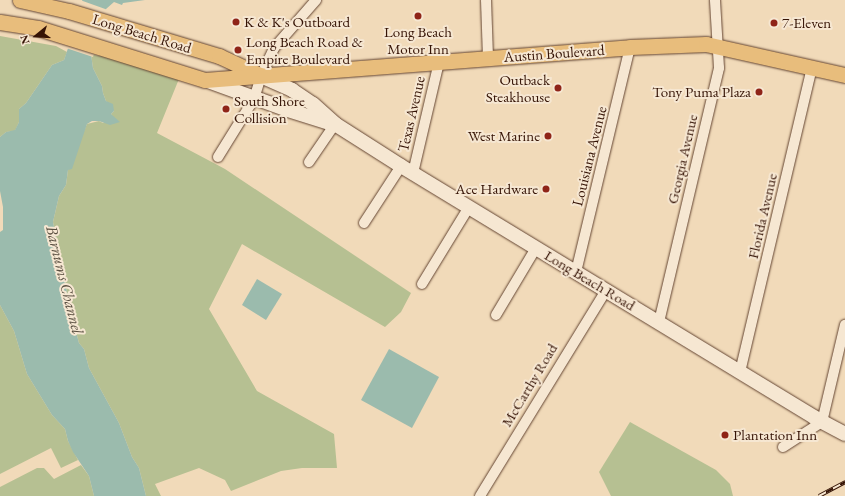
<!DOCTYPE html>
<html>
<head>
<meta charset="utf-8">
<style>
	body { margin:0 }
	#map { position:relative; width:845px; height:496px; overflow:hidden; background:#f1dab9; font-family:"EB Garamond",serif }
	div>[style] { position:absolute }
	.green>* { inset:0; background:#b6c092 }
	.water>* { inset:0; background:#9bbbad }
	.pier>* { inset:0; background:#f1dab9 }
	.roads { filter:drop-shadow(0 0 1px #644532) drop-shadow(0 0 1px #644532) }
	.street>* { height:10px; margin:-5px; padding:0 5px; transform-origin:5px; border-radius:5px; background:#f6e7d2 }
	.secondary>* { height:14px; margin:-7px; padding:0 7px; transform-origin:7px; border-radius:7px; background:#f6e7d2 }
	.primary>* { height:15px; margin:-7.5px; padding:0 7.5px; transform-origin:7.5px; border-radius:7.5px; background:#e8bd7c }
	.rail>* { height:4px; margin-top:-2px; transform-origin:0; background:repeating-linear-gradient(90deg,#f6e7d2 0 8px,#351305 0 16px); box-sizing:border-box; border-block:1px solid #351305 }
	.dots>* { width:11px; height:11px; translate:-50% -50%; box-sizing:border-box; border:2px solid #f6e7d2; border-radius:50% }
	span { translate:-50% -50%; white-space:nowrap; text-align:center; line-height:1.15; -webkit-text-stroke:4px #f6e7d2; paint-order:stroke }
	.poi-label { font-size:15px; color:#351305 }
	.left { translate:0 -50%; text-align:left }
	.right { translate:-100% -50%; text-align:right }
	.street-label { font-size:15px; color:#351305 }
	.water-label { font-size:16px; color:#594e40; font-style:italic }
	.north { position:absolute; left:16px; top:16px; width:40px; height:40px; -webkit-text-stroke:3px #f6e7d2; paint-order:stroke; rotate:252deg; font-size:11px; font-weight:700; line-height:16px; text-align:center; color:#351305 }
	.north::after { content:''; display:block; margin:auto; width:14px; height:18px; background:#351305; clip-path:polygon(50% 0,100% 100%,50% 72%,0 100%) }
</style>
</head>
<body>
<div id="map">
	<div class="green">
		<i style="clip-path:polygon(0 36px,56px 46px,67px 52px,64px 60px,52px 65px,26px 103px,19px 109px,19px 122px,15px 131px,6px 132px,0 137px)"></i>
		<i style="clip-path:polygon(101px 50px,181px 74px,157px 133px,225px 169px,411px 293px,401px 312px,385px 327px,242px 244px,209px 309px,257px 391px,334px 434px,337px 468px,302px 468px,281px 471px,231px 491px,225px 480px,199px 468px,155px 484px,161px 496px,146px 496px,139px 468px,132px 457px,119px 423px,89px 368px,84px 349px,79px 343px,74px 324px,76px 321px,69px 312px,68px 297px,53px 222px,59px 196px,66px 185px,68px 170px,87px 124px,99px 121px,103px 123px,113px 117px,111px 114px,114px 111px,106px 101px,103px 93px,102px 86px,93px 68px,91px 54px,99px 56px)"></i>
		<i style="clip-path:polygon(0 305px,14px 331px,27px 374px,52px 415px,65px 429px,68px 441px,78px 460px,61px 468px,51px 448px,0 474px)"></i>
		<i style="clip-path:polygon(630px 422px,716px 470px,730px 484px,733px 496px,611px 496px,599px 472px)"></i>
		<i style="clip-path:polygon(81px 465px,89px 476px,94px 496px,0 496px,0 487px,37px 468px,44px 468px,54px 479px)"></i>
	</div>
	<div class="water">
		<i style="clip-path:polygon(82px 0,145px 0,123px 3px,122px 5px,114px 2px,106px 9px,91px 54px,93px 68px,102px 86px,103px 93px,106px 101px,113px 104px,114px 111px,111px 114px,120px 122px,110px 125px,99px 121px,92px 121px,87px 124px,72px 169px,68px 170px,66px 185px,59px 196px,53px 222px,68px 297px,69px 312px,76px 321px,74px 324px,79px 343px,84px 349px,89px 368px,119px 423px,132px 457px,139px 468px,146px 496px,94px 496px,89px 476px,73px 452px,68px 441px,65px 429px,52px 415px,27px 374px,14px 331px,0 305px,0 232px,3px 230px,3px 207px,0 191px,0 137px,6px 132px,15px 130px,19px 122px,19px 109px,26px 103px,52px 65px,64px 60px,83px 4px)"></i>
		<i style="clip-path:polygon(257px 279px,282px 294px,266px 320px,242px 305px)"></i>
		<i style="clip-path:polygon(389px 349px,439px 377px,412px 428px,361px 400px)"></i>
	</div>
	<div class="pier">
		<i style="clip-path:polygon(80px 0,108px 10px,93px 57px,66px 48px,81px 4px)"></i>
	</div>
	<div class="roads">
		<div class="street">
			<i style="left:486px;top:0;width:58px;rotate:88deg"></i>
			<i style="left:218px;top:157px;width:68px;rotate:-58.2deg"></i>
			<i style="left:254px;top:99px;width:24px;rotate:-73deg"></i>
			<i style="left:261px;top:76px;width:31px;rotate:-65deg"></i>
			<i style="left:274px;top:48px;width:64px;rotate:-48.8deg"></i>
			<i style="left:309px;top:162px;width:46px;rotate:-55.6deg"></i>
			<i style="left:413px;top:173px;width:114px;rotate:-76.8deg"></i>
			<i style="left:364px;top:223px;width:68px;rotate:-57deg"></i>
			<i style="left:576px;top:272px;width:231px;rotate:-76.5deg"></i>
			<i style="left:422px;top:284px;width:90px;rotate:-58.6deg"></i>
			<i style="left:496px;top:315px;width:78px;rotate:-59.2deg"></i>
			<i style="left:659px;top:322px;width:261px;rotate:-76.7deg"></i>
			<i style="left:719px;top:68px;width:68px;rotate:-93.4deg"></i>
			<i style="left:740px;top:372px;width:313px;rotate:-76.7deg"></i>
			<i style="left:783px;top:447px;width:46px;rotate:-32.7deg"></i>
			<i style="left:822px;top:422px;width:100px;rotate:-76.7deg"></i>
			<i style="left:480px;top:496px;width:241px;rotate:-58.5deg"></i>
		</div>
		<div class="secondary">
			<i style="left:261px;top:76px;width:34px;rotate:24deg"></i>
			<i style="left:292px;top:90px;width:25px;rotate:34deg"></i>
			<i style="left:313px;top:104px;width:30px;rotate:42deg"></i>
			<i style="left:335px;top:124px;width:78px;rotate:32.5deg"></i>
			<i style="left:401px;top:166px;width:485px;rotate:31.3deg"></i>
			<i style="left:815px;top:418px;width:34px;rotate:28deg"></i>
			<i style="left:205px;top:80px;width:85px;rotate:19.9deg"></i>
			<i style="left:285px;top:109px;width:50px;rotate:17.4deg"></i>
		</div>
		<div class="primary">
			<i style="left:20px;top:0;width:50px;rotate:12.7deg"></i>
			<i style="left:69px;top:11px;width:157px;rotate:16.7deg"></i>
			<i style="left:219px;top:56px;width:45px;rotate:24.9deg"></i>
			<i style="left:0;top:22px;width:38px;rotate:9deg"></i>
			<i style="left:38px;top:28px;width:175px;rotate:17.3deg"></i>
			<i style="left:205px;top:80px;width:426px;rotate:-4.4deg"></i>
			<i style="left:630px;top:47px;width:76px;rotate:-2.3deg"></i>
			<i style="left:706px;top:44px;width:142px;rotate:12.6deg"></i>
		</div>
	</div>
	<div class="rail">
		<i style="left:819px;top:496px;width:30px;rotate:-28deg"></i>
	</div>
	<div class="dots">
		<i style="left:418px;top:16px;background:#8f2418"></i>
		<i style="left:236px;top:22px;background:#8f2418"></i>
		<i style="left:774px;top:23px;background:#8f2418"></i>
		<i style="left:238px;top:50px;background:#8f2418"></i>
		<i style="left:558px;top:88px;background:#8f2418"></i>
		<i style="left:759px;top:92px;background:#8f2418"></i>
		<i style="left:226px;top:109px;background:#8f2418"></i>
		<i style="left:548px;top:136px;background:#8f2418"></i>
		<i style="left:546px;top:189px;background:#8f2418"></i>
		<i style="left:725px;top:435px;background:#8f2418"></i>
	</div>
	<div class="poi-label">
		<span class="left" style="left:244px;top:22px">K &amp; K's Outboard</span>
		<span class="left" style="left:782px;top:23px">7-Eleven</span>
		<span style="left:418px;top:40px">Long Beach<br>Motor Inn</span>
		<span class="left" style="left:246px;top:50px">Long Beach Road &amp;<br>Empire Boulevard</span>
		<span class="right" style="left:550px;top:88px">Outback<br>Steakhouse</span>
		<span class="right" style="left:751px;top:92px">Tony Puma Plaza</span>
		<span class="left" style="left:234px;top:109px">South Shore<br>Collision</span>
		<span class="right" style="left:540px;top:136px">West Marine</span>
		<span class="right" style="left:538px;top:189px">Ace Hardware</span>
		<span class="left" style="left:733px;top:435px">Plantation Inn</span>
	</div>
	<div class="street-label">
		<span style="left:142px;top:33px;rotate:17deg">Long Beach Road</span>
		<span style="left:554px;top:53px;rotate:-4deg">Austin Boulevard</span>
		<span style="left:411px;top:114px;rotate:-77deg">Texas Avenue</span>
		<span style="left:589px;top:156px;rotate:-76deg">Louisiana Avenue</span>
		<span style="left:682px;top:159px;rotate:-77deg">Georgia Avenue</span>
		<span style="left:762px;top:216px;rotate:-77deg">Florida Avenue</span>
		<span style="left:590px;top:280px;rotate:31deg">Long Beach Road</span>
		<span style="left:529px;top:385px;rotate:-59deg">McCarthy Road</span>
	</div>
	<div class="water-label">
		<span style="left:64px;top:280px;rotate:76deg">Barnums Channel</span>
	</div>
	<div class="north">N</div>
</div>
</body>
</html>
